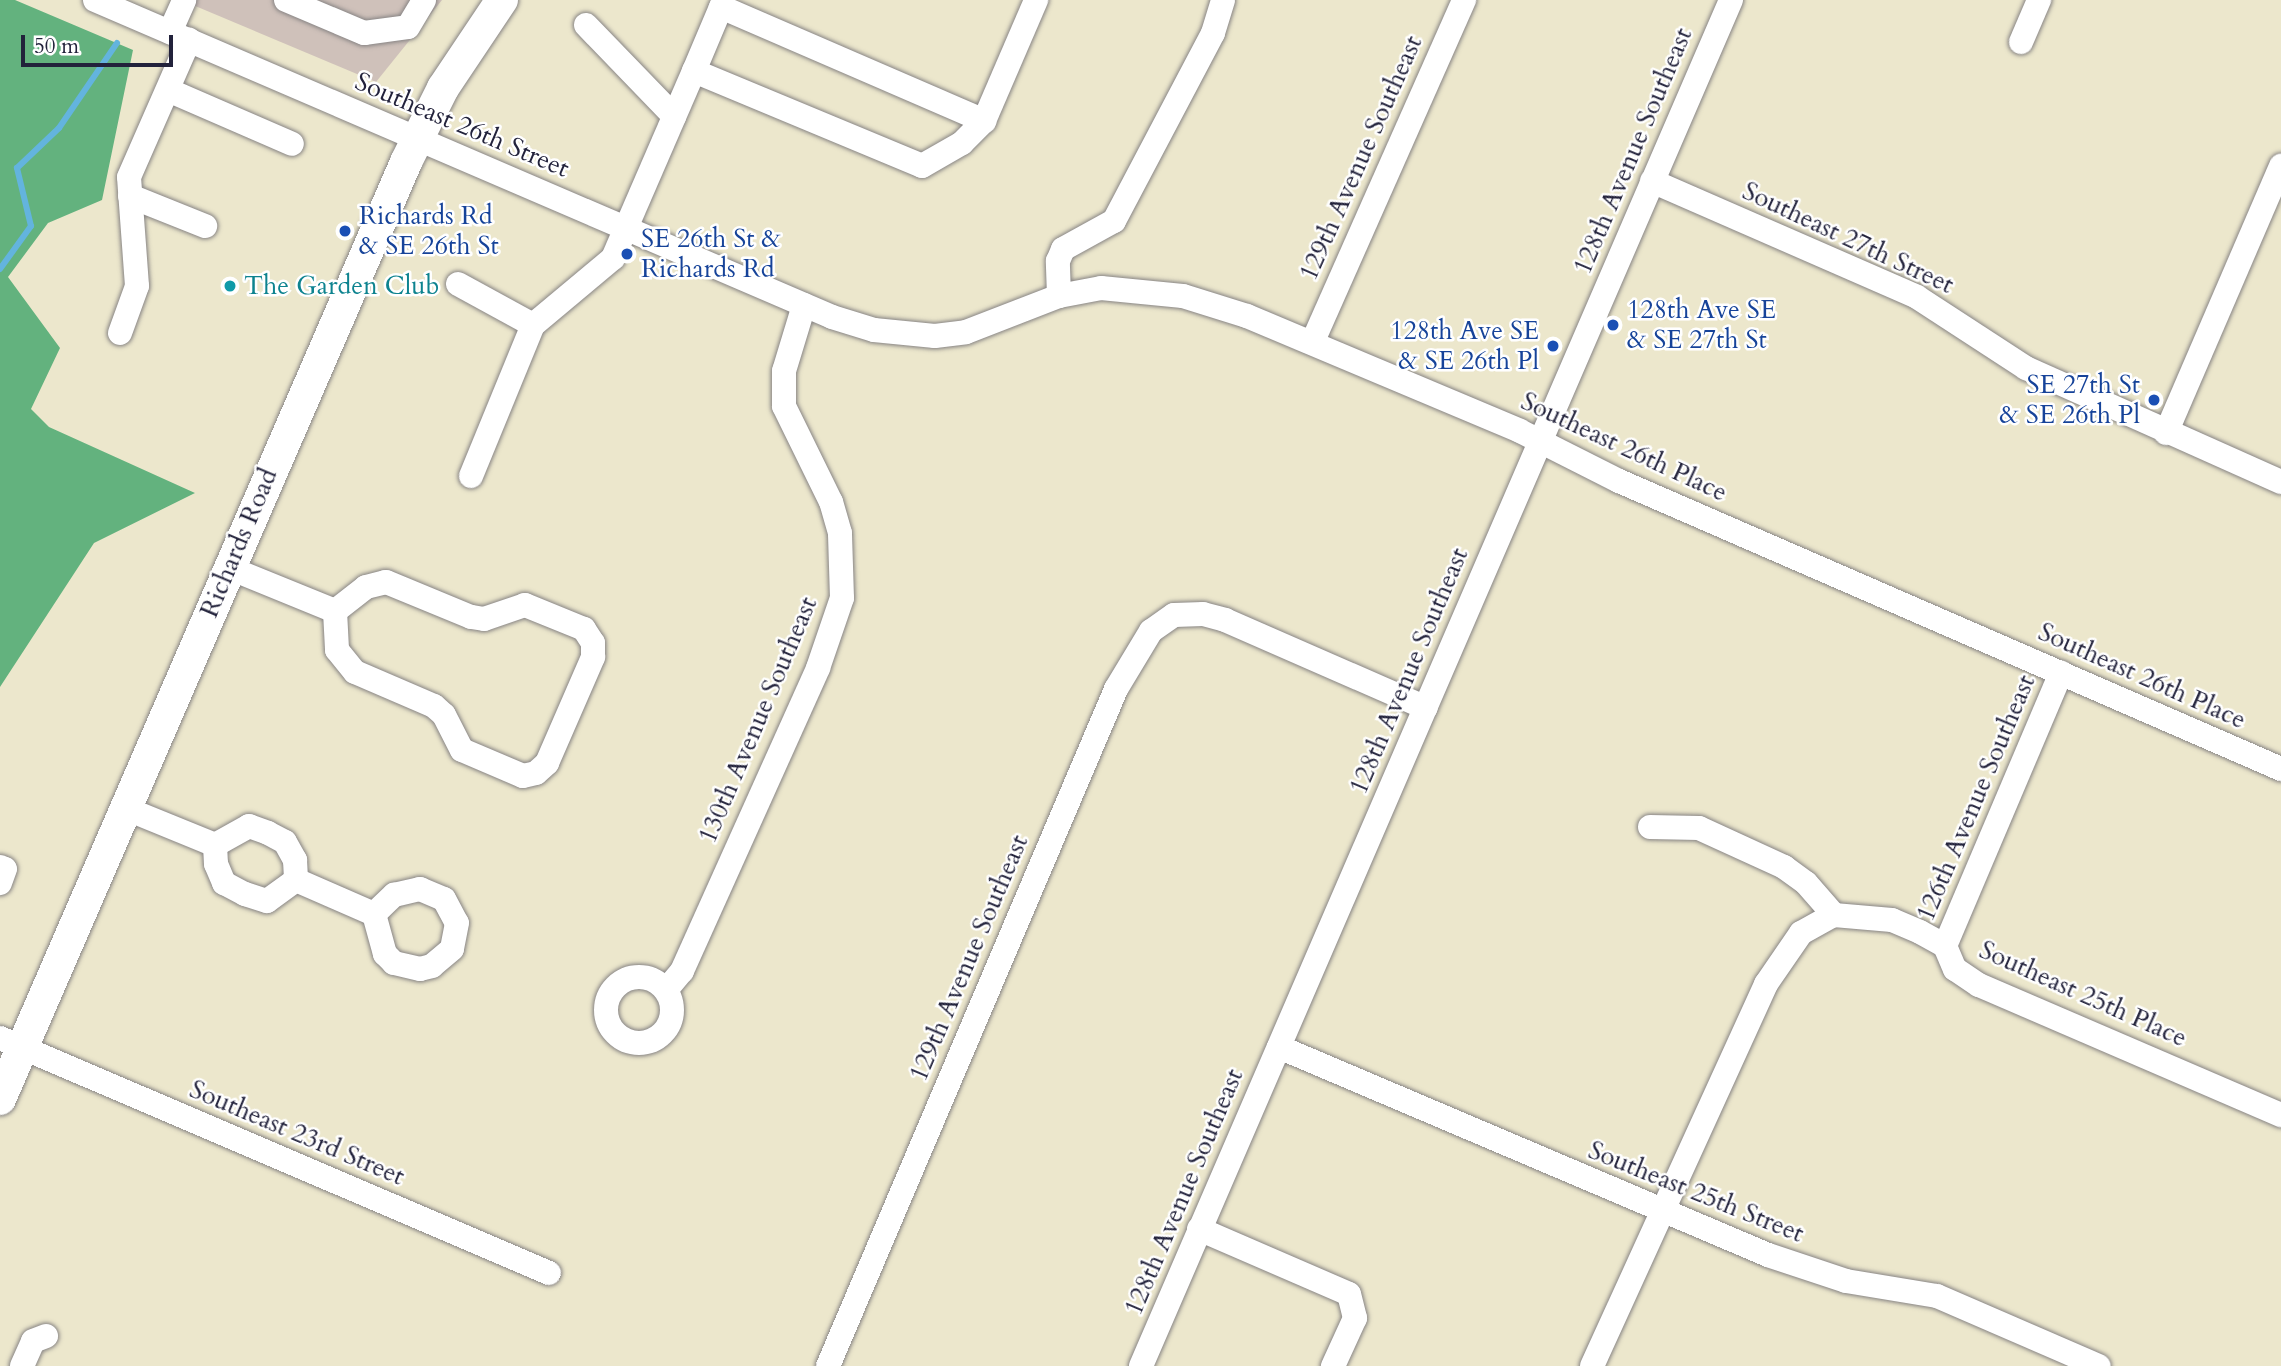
<!DOCTYPE html>
<html>
<head>
<meta charset="utf-8">
<style>
	body { margin:0 }
	#map { position:relative; width:2281px; height:1366px; overflow:hidden; background:#ece7cc; font-family:Cardo,serif }
	div>[style] { position:absolute }
	.industrial>* { inset:0; background:#cfc1ba }
	.forest>* { inset:0; background:#63b27e }
	.stream>* { height:6px; margin:-3px; padding:0 3px; transform-origin:3px; border-radius:3px; background:#63b4de }
	.roads { filter:drop-shadow(0 0 2px #878484) drop-shadow(0 0 2px #878484) }
	.minor>* { height:24px; margin:-12px; padding:0 12px; transform-origin:12px; border-radius:12px; background:#fff }
	.minor>.ring { margin:-12px; padding:0; box-sizing:content-box; background:none; border:24px solid #fff; border-radius:50% }
	.major>* { height:32px; margin:-16px; padding:0 16px; transform-origin:16px; border-radius:16px; background:#fff }
	.dots>* { width:19px; height:19px; translate:-50% -50%; box-sizing:border-box; border:4px solid #fff; border-radius:50% }
	span { translate:-50% -50%; white-space:nowrap; text-align:center; line-height:1.15; -webkit-text-stroke:5px #fff; paint-order:stroke }
	.street-label { font-size:26px; color:#22223b }
	.transit-label { font-size:26px; color:#164399 }
	.left { translate:0 -50%; text-align:left }
	.right { translate:-100% -50%; text-align:right }
	.culture-label { font-size:26px; color:#0d838f }
	.scale { position:absolute; left:21px; top:35px; width:152px; height:32px; box-sizing:border-box; border:4px solid #22223b; border-top:0; padding-left:9px; font-size:21px; line-height:24px; white-space:nowrap; color:#22223b; -webkit-text-stroke:5px #fff; paint-order:stroke }
</style>
</head>
<body>
<div id="map">
	<div class="industrial">
		<i style="clip-path:polygon(181px 0,442px 0,376px 82px)"></i>
	</div>
	<div class="forest">
		<i style="clip-path:polygon(0 0,15px 0,133px 50px,102px 200px,48px 223px,8px 277px,60px 348px,31px 409px,49px 427px,195px 493px,94px 543px,0 687px)"></i>
	</div>
	<div class="stream">
		<i style="left:0;top:269px;width:53px;rotate:-54.2deg"></i>
		<i style="left:31px;top:226px;width:60px;rotate:-103.6deg"></i>
		<i style="left:17px;top:168px;width:58px;rotate:-43.6deg"></i>
		<i style="left:59px;top:128px;width:103px;rotate:-55.7deg"></i>
	</div>
	<div class="roads">
		<div class="minor">
			<i style="left:95px;top:0;width:802px;rotate:23.27deg"></i>
			<i style="left:832px;top:317px;width:44px;rotate:17.2deg"></i>
			<i style="left:874px;top:330px;width:61px;rotate:5.6deg"></i>
			<i style="left:935px;top:336px;width:31px;rotate:-7deg"></i>
			<i style="left:966px;top:332px;width:100px;rotate:-21.2deg"></i>
			<i style="left:1059px;top:296px;width:43px;rotate:-10.8deg"></i>
			<i style="left:1101px;top:288px;width:82px;rotate:5.6deg"></i>
			<i style="left:1183px;top:296px;width:67px;rotate:17.4deg"></i>
			<i style="left:1247px;top:316px;width:296px;rotate:22.8deg"></i>
			<i style="left:1520px;top:431px;width:111px;rotate:26.8deg"></i>
			<i style="left:1619px;top:481px;width:722px;rotate:23.51deg"></i>
			<i style="left:286px;top:0;width:85px;rotate:22.9deg"></i>
			<i style="left:364px;top:33px;width:44px;rotate:-7.8deg"></i>
			<i style="left:408px;top:27px;width:31px;rotate:-59deg"></i>
			<i style="left:586px;top:25px;width:127px;rotate:46deg"></i>
			<i style="left:170px;top:32px;width:35px;rotate:-66deg"></i>
			<i style="left:2021px;top:42px;width:46px;rotate:-66.8deg"></i>
			<i style="left:694px;top:71px;width:69px;rotate:-67.1deg"></i>
			<i style="left:721px;top:7px;width:287px;rotate:23.4deg"></i>
			<i style="left:168px;top:90px;width:135px;rotate:23.5deg"></i>
			<i style="left:1652px;top:181px;width:289px;rotate:23.6deg"></i>
			<i style="left:1917px;top:297px;width:130px;rotate:33.1deg"></i>
			<i style="left:2026px;top:368px;width:279px;rotate:24.1deg"></i>
			<i style="left:130px;top:196px;width:81px;rotate:21.8deg"></i>
			<i style="left:458px;top:284px;width:85px;rotate:28.7deg"></i>
			<i style="left:1059px;top:296px;width:35px;rotate:-92deg"></i>
			<i style="left:1058px;top:261px;width:13px;rotate:-67deg"></i>
			<i style="left:1063px;top:249px;width:58px;rotate:-28.8deg"></i>
			<i style="left:1114px;top:221px;width:212px;rotate:-62.2deg"></i>
			<i style="left:1213px;top:33px;width:34px;rotate:-73deg"></i>
			<i style="left:120px;top:333px;width:50px;rotate:-70.1deg"></i>
			<i style="left:137px;top:286px;width:109px;rotate:-94.2deg"></i>
			<i style="left:129px;top:177px;width:150px;rotate:-66.3deg"></i>
			<i style="left:1313px;top:341px;width:373px;rotate:-66.1deg"></i>
			<i style="left:2166px;top:433px;width:291px;rotate:-66.7deg"></i>
			<i style="left:471px;top:476px;width:163px;rotate:-67.7deg"></i>
			<i style="left:533px;top:325px;width:104px;rotate:-39.9deg"></i>
			<i style="left:613px;top:258px;width:204px;rotate:-66.6deg"></i>
			<i style="left:694px;top:71px;width:247px;rotate:22.6deg"></i>
			<i style="left:922px;top:166px;width:46px;rotate:-29.9deg"></i>
			<i style="left:962px;top:143px;width:31px;rotate:-45deg"></i>
			<i style="left:984px;top:121px;width:132px;rotate:-66.7deg"></i>
			<i style="left:227px;top:567px;width:117px;rotate:22.2deg"></i>
			<i style="left:335px;top:611px;width:39px;rotate:87deg"></i>
			<i style="left:337px;top:650px;width:28px;rotate:51deg"></i>
			<i style="left:355px;top:672px;width:86px;rotate:23.3deg"></i>
			<i style="left:434px;top:706px;width:13px;rotate:42deg"></i>
			<i style="left:444px;top:715px;width:39px;rotate:63deg"></i>
			<i style="left:462px;top:750px;width:66px;rotate:23.1deg"></i>
			<i style="left:523px;top:776px;width:13px;rotate:-13deg"></i>
			<i style="left:536px;top:773px;width:15px;rotate:-42deg"></i>
			<i style="left:547px;top:763px;width:116px;rotate:-66.5deg"></i>
			<i style="left:593px;top:657px;width:14px;rotate:-90deg"></i>
			<i style="left:593px;top:643px;width:17px;rotate:-123deg"></i>
			<i style="left:584px;top:629px;width:64px;rotate:-157.9deg"></i>
			<i style="left:525px;top:605px;width:43px;rotate:161.1deg"></i>
			<i style="left:484px;top:619px;width:13px;rotate:-171deg"></i>
			<i style="left:471px;top:617px;width:92px;rotate:-157.6deg"></i>
			<i style="left:386px;top:582px;width:21px;rotate:166deg"></i>
			<i style="left:366px;top:587px;width:39px;rotate:142deg"></i>
			<i style="left:127px;top:809px;width:95px;rotate:22.2deg"></i>
			<i style="left:1650px;top:827px;width:49px;rotate:1.2deg"></i>
			<i style="left:1699px;top:828px;width:94px;rotate:24.6deg"></i>
			<i style="left:1784px;top:867px;width:27px;rotate:36deg"></i>
			<i style="left:1806px;top:883px;width:43px;rotate:48.8deg"></i>
			<i style="left:1834px;top:915px;width:58px;rotate:4.9deg"></i>
			<i style="left:1892px;top:920px;width:30px;rotate:23deg"></i>
			<i style="left:1920px;top:932px;width:29px;rotate:29deg"></i>
			<i style="left:1945px;top:946px;width:25px;rotate:67deg"></i>
			<i style="left:1955px;top:969px;width:29px;rotate:34deg"></i>
			<i style="left:1979px;top:985px;width:329px;rotate:23.3deg"></i>
			<i style="left:215px;top:845px;width:19px;rotate:87deg"></i>
			<i style="left:216px;top:864px;width:21px;rotate:67deg"></i>
			<i style="left:224px;top:883px;width:24px;rotate:28deg"></i>
			<i style="left:245px;top:894px;width:23px;rotate:18deg"></i>
			<i style="left:267px;top:901px;width:36px;rotate:-36deg"></i>
			<i style="left:215px;top:845px;width:39px;rotate:-29deg"></i>
			<i style="left:249px;top:826px;width:20px;rotate:20deg"></i>
			<i style="left:268px;top:833px;width:19px;rotate:28deg"></i>
			<i style="left:285px;top:842px;width:21px;rotate:61deg"></i>
			<i style="left:295px;top:860px;width:20px;rotate:87deg"></i>
			<i style="left:0;top:867px;width:5px;rotate:22deg"></i>
			<i style="left:5px;top:869px;width:15px;rotate:110deg"></i>
			<i style="left:296px;top:880px;width:85px;rotate:23.6deg"></i>
			<i style="left:420px;top:889px;width:26px;rotate:23deg"></i>
			<i style="left:444px;top:899px;width:27px;rotate:62deg"></i>
			<i style="left:457px;top:923px;width:26px;rotate:101deg"></i>
			<i style="left:452px;top:949px;width:26px;rotate:140deg"></i>
			<i style="left:432px;top:966px;width:12px;rotate:166deg"></i>
			<i style="left:420px;top:969px;width:27px;rotate:-167deg"></i>
			<i style="left:394px;top:963px;width:13px;rotate:-135deg"></i>
			<i style="left:385px;top:954px;width:41px;rotate:-105.4deg"></i>
			<i style="left:374px;top:914px;width:28px;rotate:-44deg"></i>
			<i style="left:394px;top:895px;width:27px;rotate:-13deg"></i>
			<i style="left:1945px;top:946px;width:297px;rotate:-67deg"></i>
			<i class="ring" style="left:606px;top:977px;width:42px;height:42px"></i>
			<i style="left:666px;top:990px;width:25px;rotate:-50deg"></i>
			<i style="left:682px;top:971px;width:332px;rotate:-65.8deg"></i>
			<i style="left:818px;top:668px;width:74px;rotate:-71.1deg"></i>
			<i style="left:842px;top:598px;width:65px;rotate:-91.8deg"></i>
			<i style="left:840px;top:533px;width:32px;rotate:-106deg"></i>
			<i style="left:831px;top:502px;width:107px;rotate:-116.1deg"></i>
			<i style="left:784px;top:406px;width:35px;rotate:-90deg"></i>
			<i style="left:784px;top:371px;width:69px;rotate:-73.1deg"></i>
			<i style="left:0;top:1038px;width:597px;rotate:23.17deg"></i>
			<i style="left:1279px;top:1047px;width:531px;rotate:23.04deg"></i>
			<i style="left:1768px;top:1255px;width:82px;rotate:18.4deg"></i>
			<i style="left:1846px;top:1281px;width:92px;rotate:9.4deg"></i>
			<i style="left:1937px;top:1296px;width:176px;rotate:23.4deg"></i>
			<i style="left:1199px;top:1229px;width:163px;rotate:23.4deg"></i>
			<i style="left:1349px;top:1294px;width:25px;rotate:76deg"></i>
			<i style="left:1355px;top:1318px;width:53px;rotate:114.6deg"></i>
			<i style="left:22px;top:1366px;width:27px;rotate:-66deg"></i>
			<i style="left:33px;top:1341px;width:14px;rotate:-21deg"></i>
			<i style="left:828px;top:1366px;width:736px;rotate:-66.95deg"></i>
			<i style="left:1116px;top:689px;width:68px;rotate:-58.9deg"></i>
			<i style="left:1151px;top:631px;width:28px;rotate:-35deg"></i>
			<i style="left:1174px;top:615px;width:29px;rotate:-2deg"></i>
			<i style="left:1203px;top:614px;width:23px;rotate:15deg"></i>
			<i style="left:1225px;top:620px;width:219px;rotate:23.6deg"></i>
			<i style="left:1141px;top:1366px;width:1488px;rotate:-66.64deg"></i>
			<i style="left:1592px;top:1366px;width:420px;rotate:-65.5deg"></i>
			<i style="left:1766px;top:984px;width:62px;rotate:-55.5deg"></i>
			<i style="left:1801px;top:933px;width:38px;rotate:-29deg"></i>
		</div>
		<div class="major">
			<i style="left:0;top:1099px;width:1021px;rotate:-66.57deg"></i>
			<i style="left:406px;top:162px;width:83px;rotate:-63.4deg"></i>
			<i style="left:443px;top:88px;width:106px;rotate:-56.2deg"></i>
		</div>
	</div>
	<div class="dots">
		<i style="left:345px;top:231px;background:#1a4fb4"></i>
		<i style="left:627px;top:254px;background:#1a4fb4"></i>
		<i style="left:230px;top:286px;background:#0f9aa8"></i>
		<i style="left:1613px;top:325px;background:#1a4fb4"></i>
		<i style="left:1553px;top:346px;background:#1a4fb4"></i>
		<i style="left:2154px;top:400px;background:#1a4fb4"></i>
	</div>
	<div class="street-label">
		<span style="left:462px;top:125px;rotate:23deg">Southeast 26th Street</span>
		<span style="left:1633px;top:151px;rotate:-67deg">128th Avenue Southeast</span>
		<span style="left:1361px;top:158px;rotate:-66deg">129th Avenue Southeast</span>
		<span style="left:1848px;top:238px;rotate:25deg">Southeast 27th Street</span>
		<span style="left:1624px;top:447px;rotate:25deg">Southeast 26th Place</span>
		<span style="left:239px;top:543px;rotate:-67deg">Richards Road</span>
		<span style="left:1409px;top:671px;rotate:-67deg">128th Avenue Southeast</span>
		<span style="left:2142px;top:676px;rotate:24deg">Southeast 26th Place</span>
		<span style="left:758px;top:720px;rotate:-67deg">130th Avenue Southeast</span>
		<span style="left:1976px;top:798px;rotate:-67deg">126th Avenue Southeast</span>
		<span style="left:969px;top:958px;rotate:-67deg">129th Avenue Southeast</span>
		<span style="left:2083px;top:994px;rotate:24deg">Southeast 25th Place</span>
		<span style="left:297px;top:1133px;rotate:23deg">Southeast 23rd Street</span>
		<span style="left:1184px;top:1192px;rotate:-67deg">128th Avenue Southeast</span>
		<span style="left:1696px;top:1192px;rotate:22deg">Southeast 25th Street</span>
	</div>
	<div class="transit-label">
		<span class="left" style="left:359px;top:231px">Richards Rd<br>&amp; SE 26th St</span>
		<span class="left" style="left:641px;top:254px">SE 26th St &amp;<br>Richards Rd</span>
		<span class="left" style="left:1627px;top:325px">128th Ave SE<br>&amp; SE 27th St</span>
		<span class="right" style="left:1539px;top:346px">128th Ave SE<br>&amp; SE 26th Pl</span>
		<span class="right" style="left:2140px;top:400px">SE 27th St<br>&amp; SE 26th Pl</span>
	</div>
	<div class="culture-label">
		<span class="left" style="left:244px;top:286px">The Garden Club</span>
	</div>
	<div class="scale">50 m</div>
</div>
</body>
</html>
